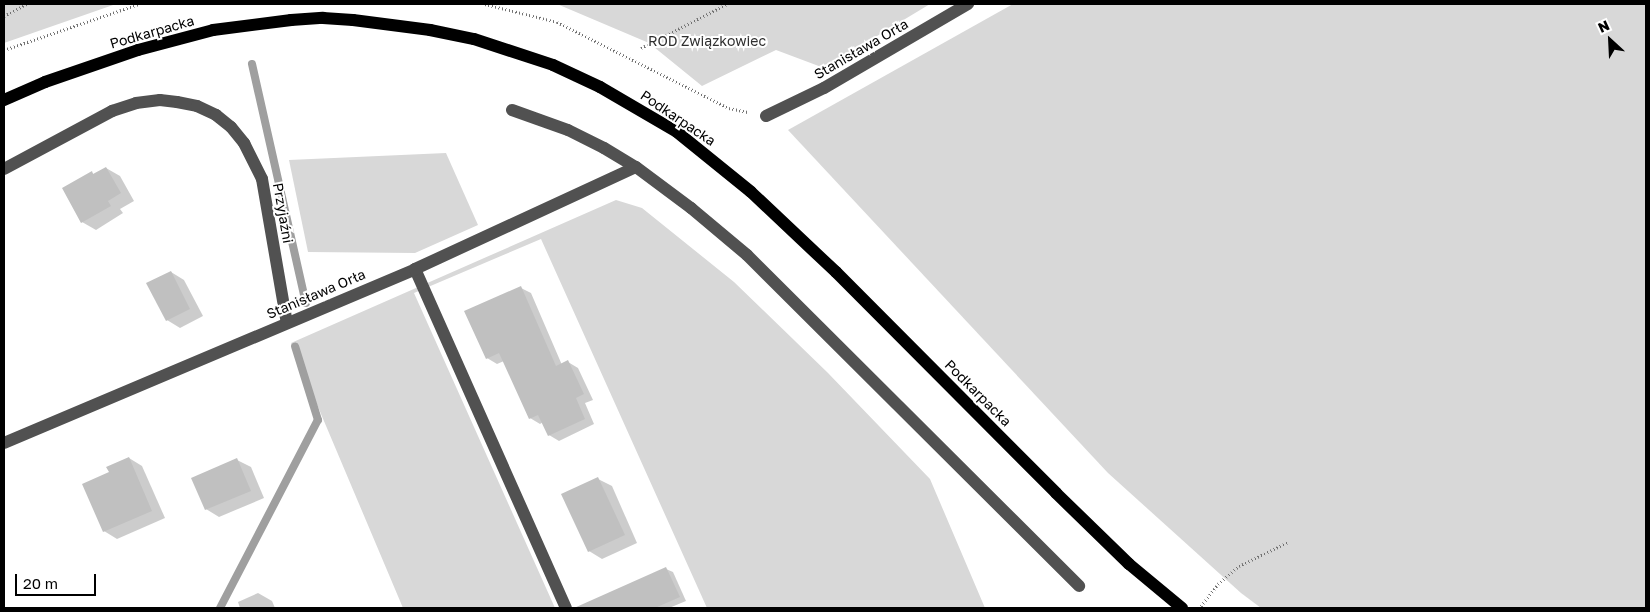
<!DOCTYPE html>
<html>
<head>
<meta charset="utf-8">
<style>
	body { margin:0 }
	#map { position:relative; width:1650px; height:612px; overflow:hidden; background:#fff; font-family:"Golos Text",sans-serif }
	div>[style] { position:absolute }
	.green>* { inset:0; background:#d8d8d8 }
	.shadow>* { inset:0; background:#0003 }
	.stream>* { height:8px; margin:-4px; padding:0 4px; transform-origin:4px; border-radius:4px; background:#9f9f9f }
	.building>* { inset:0; background:#c0c0c0 }
	.path>* { height:3px; margin-top:-1.5px; transform-origin:0; background:repeating-linear-gradient(90deg,#737373 0 1px,transparent 0 3.5px) }
	.minor>* { height:12px; margin:-6px; padding:0 6px; transform-origin:6px; border-radius:6px; background:#515151 }
	.major>* { height:12px; margin:-6px; padding:0 6px; transform-origin:6px; border-radius:6px; background:#000 }
	span { translate:-50% -50%; white-space:nowrap; text-align:center; line-height:1.15; -webkit-text-stroke:4px #fff; paint-order:stroke }
	.street-label { font-size:14px; color:#000 }
	.park-label { font-size:14px; color:#2f2f2f }
	.frame { position:absolute; inset:0; border:5px solid #000; pointer-events:none }
	.north { position:absolute; left:1585px; top:15px; width:50px; height:50px; -webkit-text-stroke:4px #fff; paint-order:stroke; rotate:335deg; font-size:14px; font-weight:700; line-height:20px; text-align:center; color:#000 }
	.north::after { content:''; display:block; margin:auto; width:18px; height:22px; background:#000; clip-path:polygon(50% 0,100% 100%,50% 72%,0 100%) }
	.scale { position:absolute; left:15px; top:574px; width:81px; height:22px; box-sizing:border-box; border:2px solid #000; border-top:0; padding-left:6px; font-size:15px; line-height:18px; white-space:nowrap; color:#000; -webkit-text-stroke:4px #fff; paint-order:stroke }
</style>
</head>
<body>
<div id="map">
	<div class="green">
		<i style="clip-path:polygon(4px 4px,116px 4px,4px 43px)"></i>
		<i style="clip-path:polygon(557px 4px,930px 4px,824px 68px,776px 50px,702px 86px,649px 43px)"></i>
		<i style="clip-path:polygon(1013px 4px,1646px 4px,1646px 608px,1261px 608px,1241px 593px,1108px 473px,788px 130px)"></i>
		<i style="clip-path:polygon(446px 153px,478px 225px,415px 253px,308px 252px,289px 160px)"></i>
		<i style="clip-path:polygon(616px 200px,642px 208px,734px 282px,828px 373px,930px 479px,985px 608px,707px 608px,541px 239px,414px 293px,555px 608px,403px 608px,291px 343px)"></i>
	</div>
	<div class="shadow">
		<i style="clip-path:polygon(106px 168px,120px 176px,134px 201px,120px 209px,123px 213px,96px 230px,82px 222px,92px 173px,95px 175px)"></i>
		<i style="clip-path:polygon(171px 272px,184px 280px,203px 316px,180px 328px,167px 320px)"></i>
		<i style="clip-path:polygon(521px 288px,531px 293px,562px 365px,568px 362px,578px 368px,593px 400px,585px 403px,594px 424px,559px 441px,549px 435px,543px 422px,540px 424px,530px 418px,504px 361px,497px 364px,487px 358px)"></i>
		<i style="clip-path:polygon(129px 458px,142px 466px,165px 518px,117px 539px,104px 531px,110px 473px)"></i>
		<i style="clip-path:polygon(237px 460px,251px 467px,264px 498px,219px 517px,206px 509px)"></i>
		<i style="clip-path:polygon(598px 479px,612px 486px,637px 543px,602px 559px,589px 551px)"></i>
		<i style="clip-path:polygon(666px 569px,673px 572px,686px 601px,669px 608px,612px 608px,606px 595px)"></i>
		<i style="clip-path:polygon(258px 593px,272px 601px,275px 608px,240px 608px,238px 602px)"></i>
	</div>
	<div class="stream">
		<i style="left:252px;top:64px;width:245px;rotate:77.3deg"></i>
		<i style="left:220px;top:608px;width:212px;rotate:-62.5deg"></i>
		<i style="left:318px;top:420px;width:77px;rotate:-107.3deg"></i>
	</div>
	<div class="building">
		<i style="clip-path:polygon(106px 167px,121px 193px,108px 201px,111px 206px,81px 223px,62px 188px,92px 171px,93px 174px)"></i>
		<i style="clip-path:polygon(171px 271px,190px 309px,166px 321px,146px 283px)"></i>
		<i style="clip-path:polygon(521px 286px,556px 366px,568px 360px,584px 394px,576px 398px,585px 419px,548px 436px,538px 415px,529px 419px,499px 353px,486px 359px,464px 311px)"></i>
		<i style="clip-path:polygon(129px 457px,152px 511px,103px 532px,82px 484px,109px 472px,106px 467px)"></i>
		<i style="clip-path:polygon(237px 458px,251px 491px,205px 510px,191px 478px)"></i>
		<i style="clip-path:polygon(598px 477px,625px 535px,588px 552px,561px 494px)"></i>
		<i style="clip-path:polygon(666px 567px,680px 597px,655px 608px,574px 608px)"></i>
	</div>
	<div class="path">
		<i style="left:485px;top:4px;width:74px;rotate:14deg"></i>
		<i style="left:557px;top:22px;width:192px;rotate:26.6deg"></i>
		<i style="left:729px;top:108px;width:19px;rotate:12deg"></i>
		<i style="left:4px;top:16px;width:26px;rotate:-28deg"></i>
		<i style="left:641px;top:48px;width:97px;rotate:-27.1deg"></i>
		<i style="left:4px;top:50px;width:143px;rotate:-18.8deg"></i>
		<i style="left:1201px;top:606px;width:28px;rotate:-52deg"></i>
		<i style="left:1218px;top:584px;width:28px;rotate:-41deg"></i>
		<i style="left:1239px;top:566px;width:55px;rotate:-26.1deg"></i>
	</div>
	<div class="minor">
		<i style="left:512px;top:110px;width:59px;rotate:19.7deg"></i>
		<i style="left:568px;top:130px;width:40px;rotate:26.6deg"></i>
		<i style="left:604px;top:148px;width:37px;rotate:31deg"></i>
		<i style="left:636px;top:167px;width:69px;rotate:36.7deg"></i>
		<i style="left:691px;top:208px;width:73px;rotate:40deg"></i>
		<i style="left:747px;top:255px;width:469px;rotate:44.9deg"></i>
		<i style="left:766px;top:116px;width:64px;rotate:-25.8deg"></i>
		<i style="left:824px;top:88px;width:167px;rotate:-30.3deg"></i>
		<i style="left:4px;top:169px;width:123px;rotate:-28.2deg"></i>
		<i style="left:112px;top:111px;width:25px;rotate:-18deg"></i>
		<i style="left:136px;top:103px;width:24px;rotate:-7deg"></i>
		<i style="left:160px;top:100px;width:17px;rotate:7deg"></i>
		<i style="left:177px;top:102px;width:20px;rotate:11deg"></i>
		<i style="left:197px;top:106px;width:21px;rotate:25deg"></i>
		<i style="left:216px;top:115px;width:19px;rotate:39deg"></i>
		<i style="left:231px;top:127px;width:21px;rotate:51deg"></i>
		<i style="left:244px;top:143px;width:40px;rotate:63.4deg"></i>
		<i style="left:262px;top:179px;width:146px;rotate:80.2deg"></i>
		<i style="left:415px;top:269px;width:371px;rotate:66deg"></i>
		<i style="left:4px;top:443px;width:446px;rotate:-22.9deg"></i>
		<i style="left:415px;top:269px;width:243px;rotate:-24.8deg"></i>
	</div>
	<div class="major">
		<i style="left:4px;top:100px;width:45px;rotate:-23.7deg"></i>
		<i style="left:45px;top:82px;width:98px;rotate:-19deg"></i>
		<i style="left:138px;top:50px;width:78px;rotate:-14.9deg"></i>
		<i style="left:213px;top:30px;width:79px;rotate:-7.3deg"></i>
		<i style="left:291px;top:20px;width:32px;rotate:-4deg"></i>
		<i style="left:323px;top:18px;width:30px;rotate:4deg"></i>
		<i style="left:353px;top:20px;width:78px;rotate:7.4deg"></i>
		<i style="left:430px;top:30px;width:45px;rotate:11.6deg"></i>
		<i style="left:474px;top:39px;width:83px;rotate:18.2deg"></i>
		<i style="left:553px;top:65px;width:52px;rotate:25.1deg"></i>
		<i style="left:600px;top:87px;width:89px;rotate:30.3deg"></i>
		<i style="left:677px;top:132px;width:95px;rotate:39deg"></i>
		<i style="left:751px;top:192px;width:117px;rotate:43.3deg"></i>
		<i style="left:836px;top:272px;width:312px;rotate:45.1deg"></i>
		<i style="left:1056px;top:493px;width:102px;rotate:44.2deg"></i>
		<i style="left:1129px;top:564px;width:69px;rotate:39.7deg"></i>
	</div>
	<div class="street-label">
		<span style="left:152px;top:32px;rotate:-16deg">Podkarpacka</span>
		<span style="left:861px;top:49px;rotate:-30deg">Stanisława Orła</span>
		<span style="left:678px;top:118px;rotate:34deg">Podkarpacka</span>
		<span style="left:283px;top:213px;rotate:80deg">Przyjaźni</span>
		<span style="left:316px;top:294px;rotate:-23deg">Stanisława Orła</span>
		<span style="left:978px;top:393px;rotate:45deg">Podkarpacka</span>
	</div>
	<div class="park-label">
		<span style="left:707px;top:41px">ROD Związkowiec</span>
	</div>
	<div class="frame"></div>
	<div class="north">N</div>
	<div class="scale">20 m</div>
</div>
</body>
</html>
